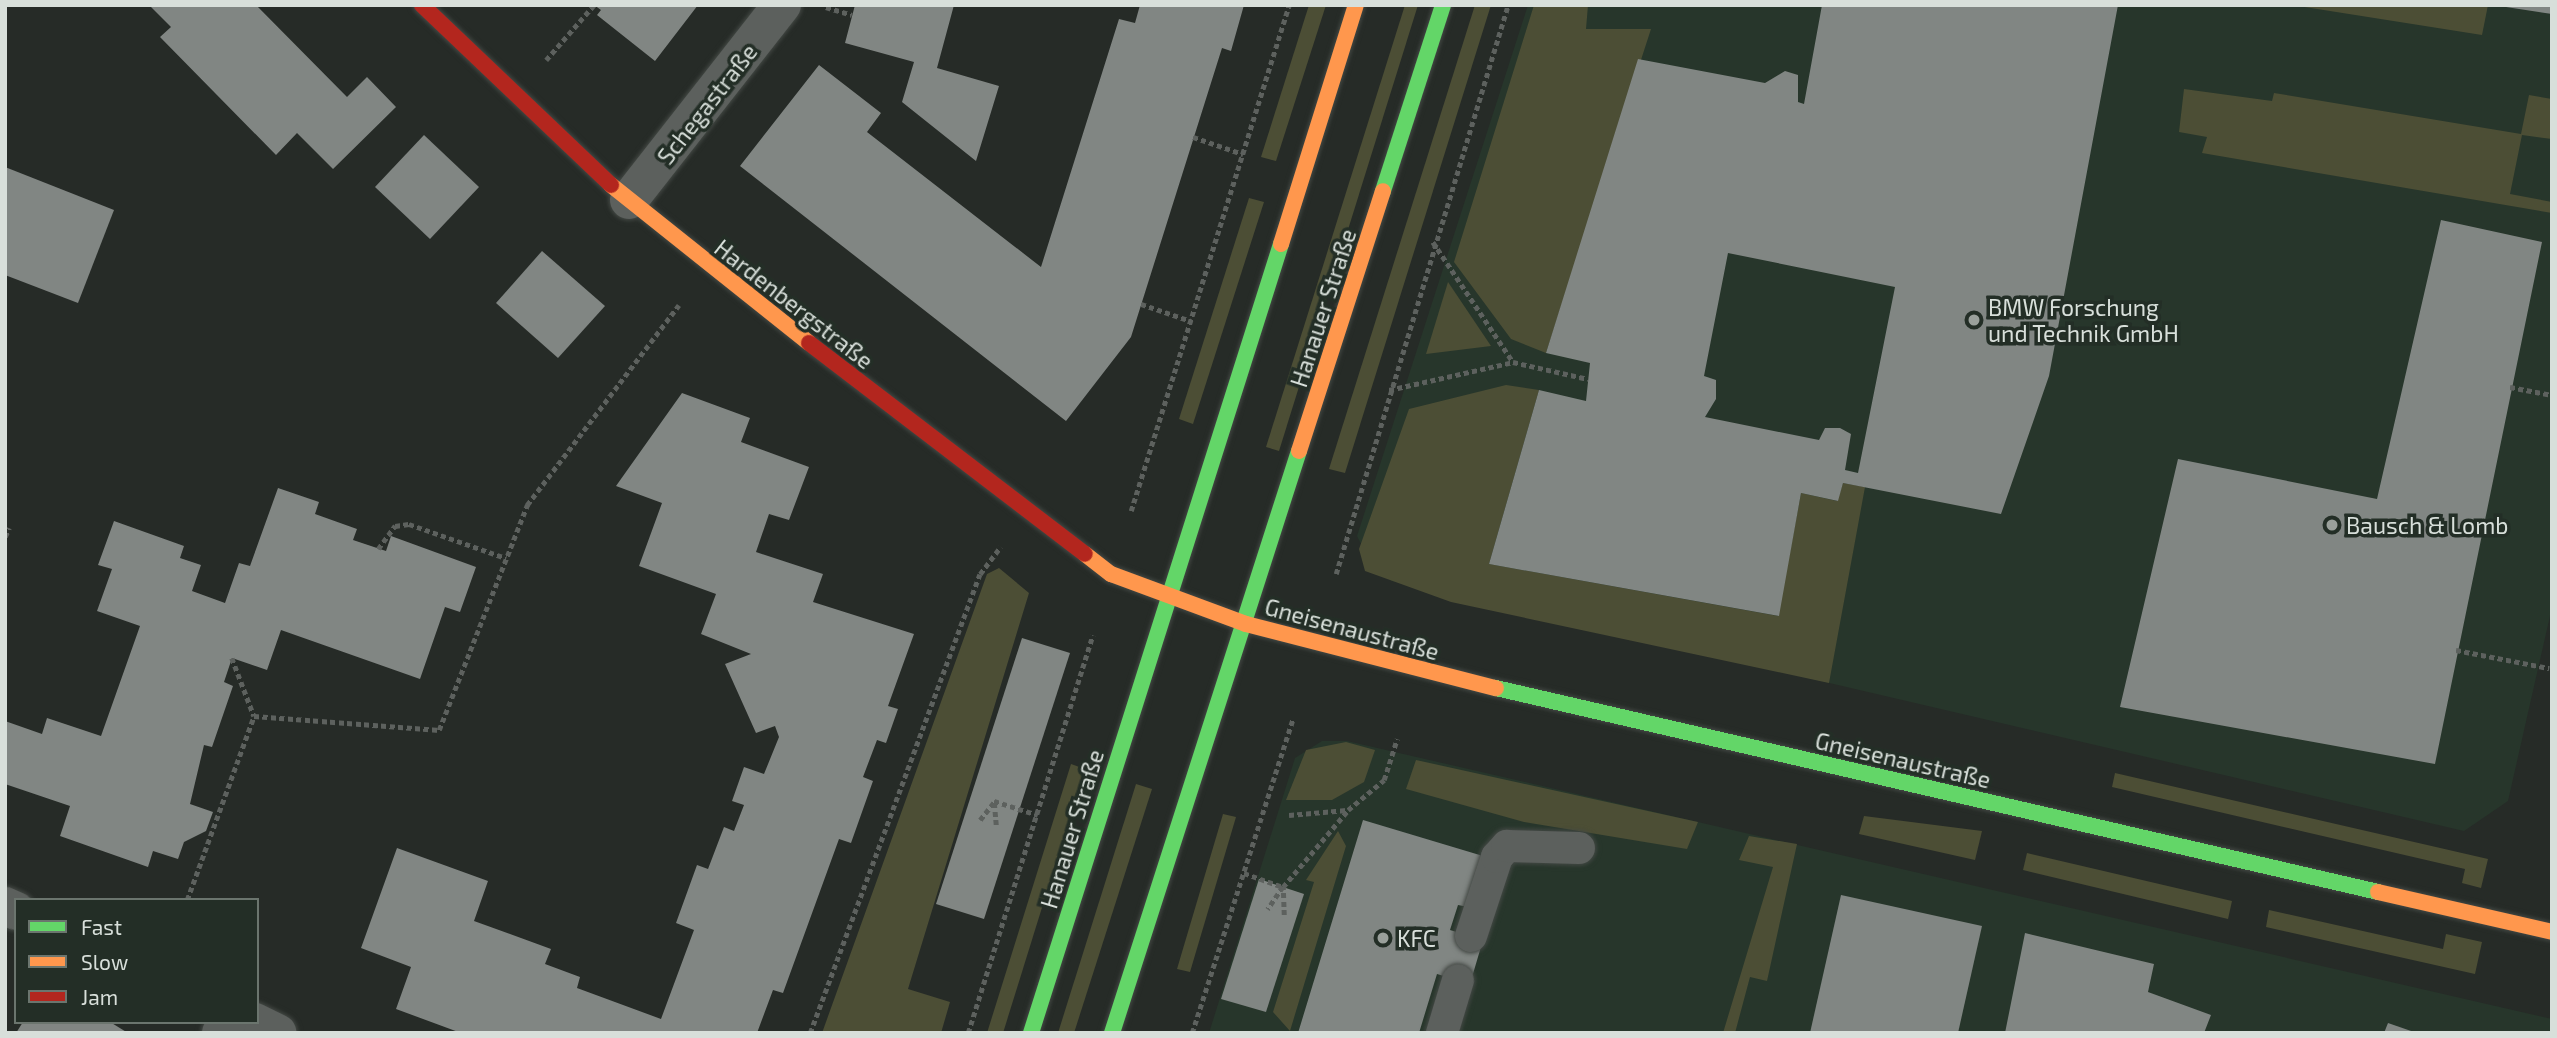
<!DOCTYPE html>
<html>
<head>
<meta charset="utf-8">
<style>
	body { margin:0 }
	#map { position:relative; width:2557px; height:1038px; overflow:hidden; background:#262b27; font-family:"Exo 2",sans-serif }
	div>[style] { position:absolute }
	.built>* { inset:0; background:#27362b }
	.green>* { inset:0; background:#4c4e35 }
	.building>* { inset:0; background:#818683 }
	.path>* { height:4.5px; margin-top:-2.25px; transform-origin:0; background:repeating-linear-gradient(90deg,#5d615e 0 5px,transparent 0 8.5px) }
	.roads { filter:drop-shadow(0 0 2px #434844) drop-shadow(0 0 2px #434844) }
	.lane>* { height:32px; margin:-16px; padding:0 16px; transform-origin:16px; border-radius:16px; background:#5c605d }
	.street>* { height:38px; margin:-19px; padding:0 19px; transform-origin:19px; border-radius:19px; background:#5c605d }
	.fast>* { height:16px; margin:-8px; padding:0 8px; transform-origin:8px; border-radius:8px; background:#63d668 }
	.slow>* { height:16px; margin:-8px; padding:0 8px; transform-origin:8px; border-radius:8px; background:#ff974d }
	.jam>* { height:16px; margin:-8px; padding:0 8px; transform-origin:8px; border-radius:8px; background:#b3261e }
	.dots>* { width:19px; height:19px; translate:-50% -50%; box-sizing:border-box; border:4px solid #232e26; border-radius:50% }
	span { translate:-50% -50%; white-space:nowrap; text-align:center; line-height:1.15; -webkit-text-stroke:7px #232e26; paint-order:stroke }
	.street-label { font-size:23px; color:#d8dfda }
	.poi-label { font-size:23px; color:#d8dfda }
	.left { translate:0 -50%; text-align:left }
	.frame { position:absolute; inset:0; border:7px solid #d8dfda; pointer-events:none }
	.legend { position:absolute; left:14px; top:898px; width:245px; height:126px; box-sizing:border-box; background:#232e26; border:2px solid #6b756e; margin:0; padding:9px 12px; list-style:none; font-size:21px; color:#d8dfda }
	.legend li { display:flex; align-items:center; gap:14px; height:35px }
	.legend b { width:35px; border:2px solid #6b756e }
</style>
</head>
<body>
<div id="map">
	<div class="built">
		<i style="clip-path:polygon(1528px 5px,2552px 5px,2552px 607px,2508px 801px,2464px 831px,1392px 581px,1374px 569px,1357px 536px)"></i>
		<i style="clip-path:polygon(1322px 741px,1347px 741px,2552px 1019px,2552px 1033px,1209px 1033px,1295px 758px)"></i>
	</div>
	<div class="green">
		<i style="clip-path:polygon(1309px 5px,1326px 5px,1276px 161px,1261px 157px)"></i>
		<i style="clip-path:polygon(1405px 5px,1418px 5px,1279px 451px,1266px 447px)"></i>
		<i style="clip-path:polygon(1475px 5px,1491px 5px,1345px 473px,1329px 469px)"></i>
		<i style="clip-path:polygon(1534px 5px,1588px 5px,1586px 29px,1651px 29px,1546px 353px,1511px 339px,1454px 262px)"></i>
		<i style="clip-path:polygon(2292px 5px,2488px 5px,2482px 35px)"></i>
		<i style="clip-path:polygon(2184px 89px,2272px 101px,2274px 93px,2521px 134px,2529px 95px,2552px 99px,2552px 139px,2522px 135px,2510px 194px,2552px 202px,2552px 213px,2202px 153px,2207px 137px,2179px 132px)"></i>
		<i style="clip-path:polygon(1249px 198px,1264px 202px,1193px 424px,1179px 419px)"></i>
		<i style="clip-path:polygon(1448px 282px,1491px 346px,1426px 354px)"></i>
		<i style="clip-path:polygon(1506px 385px,1539px 390px,1489px 564px,1778px 616px,1801px 493px,1837px 501px,1843px 483px,1865px 487px,1829px 683px,1451px 602px,1365px 571px,1359px 549px,1409px 409px)"></i>
		<i style="clip-path:polygon(999px 568px,1029px 593px,908px 989px,950px 1002px,941px 1033px,822px 1033px,987px 574px)"></i>
		<i style="clip-path:polygon(1346px 742px,1375px 750px,1364px 782px,1332px 800px,1286px 800px,1306px 750px)"></i>
		<i style="clip-path:polygon(1416px 760px,1698px 822px,1687px 849px,1524px 822px,1406px 789px)"></i>
		<i style="clip-path:polygon(1071px 764px,1085px 769px,1003px 1033px,987px 1033px)"></i>
		<i style="clip-path:polygon(2115px 773px,2488px 859px,2481px 888px,2462px 883px,2465px 869px,2112px 787px)"></i>
		<i style="clip-path:polygon(1136px 784px,1152px 789px,1074px 1033px,1058px 1033px)"></i>
		<i style="clip-path:polygon(1223px 814px,1236px 817px,1190px 972px,1177px 969px)"></i>
		<i style="clip-path:polygon(1864px 816px,1982px 831px,1975px 860px,1859px 834px)"></i>
		<i style="clip-path:polygon(1338px 831px,1346px 846px,1290px 1031px,1273px 1012px,1314px 882px,1306px 880px)"></i>
		<i style="clip-path:polygon(1749px 836px,1797px 844px,1767px 981px,1750px 977px,1735px 1033px,1723px 1033px,1773px 867px,1739px 860px)"></i>
		<i style="clip-path:polygon(2027px 853px,2232px 901px,2228px 919px,2023px 870px)"></i>
		<i style="clip-path:polygon(2269px 910px,2443px 949px,2446px 934px,2482px 942px,2475px 974px,2266px 927px)"></i>
	</div>
	<div class="building">
		<i style="clip-path:polygon(149px 5px,256px 5px,347px 97px,367px 77px,396px 107px,333px 169px,297px 133px,276px 155px,160px 37px,171px 27px)"></i>
		<i style="clip-path:polygon(594px 5px,698px 5px,655px 61px,597px 15px,601px 10px)"></i>
		<i style="clip-path:polygon(855px 5px,954px 5px,937px 68px,999px 86px,976px 161px,902px 102px,914px 62px,845px 43px)"></i>
		<i style="clip-path:polygon(1140px 5px,1244px 5px,1231px 51px,1222px 48px,1131px 337px,1066px 421px,740px 166px,819px 65px,881px 113px,867px 132px,1041px 267px,1119px 19px,1135px 23px)"></i>
		<i style="clip-path:polygon(evenodd,1822px 5px,2118px 5px,2049px 376px,2001px 514px,1843px 483px,1838px 501px,1801px 493px,1779px 616px,1489px 564px,1539px 390px,1586px 401px,1590px 363px,1546px 353px,1638px 59px,1765px 83px,1785px 71px,1798px 75px,1798px 102px,1804px 104px,1822px 5px,1728px 253px,1895px 287px,1858px 473px,1845px 470px,1851px 434px,1840px 428px,1825px 428px,1819px 440px,1705px 417px,1716px 399px,1716px 380px,1704px 376px,1728px 253px)"></i>
		<i style="clip-path:polygon(2506px 5px,2552px 5px,2552px 14px,2506px 7px)"></i>
		<i style="clip-path:polygon(424px 135px,479px 187px,430px 239px,375px 187px)"></i>
		<i style="clip-path:polygon(5px 167px,114px 210px,78px 303px,5px 275px)"></i>
		<i style="clip-path:polygon(2441px 220px,2542px 242px,2435px 764px,2120px 707px,2178px 459px,2377px 499px)"></i>
		<i style="clip-path:polygon(542px 251px,605px 306px,558px 358px,496px 303px)"></i>
		<i style="clip-path:polygon(682px 393px,750px 418px,741px 442px,809px 467px,789px 520px,769px 514px,756px 552px,823px 574px,813px 602px,914px 634px,888px 706px,898px 709px,886px 743px,877px 740px,863px 777px,873px 781px,851px 843px,839px 839px,783px 993px,773px 990px,757px 1033px,461px 1033px,396px 1009px,411px 967px,361px 948px,397px 848px,488px 881px,474px 921px,551px 949px,545px 964px,580px 977px,577px 988px,661px 1019px,694px 930px,676px 923px,697px 865px,708px 869px,724px 827px,734px 831px,744px 805px,732px 801px,744px 767px,764px 774px,779px 737px,775px 726px,756px 733px,725px 664px,751px 654px,701px 634px,716px 594px,639px 566px,662px 503px,616px 486px)"></i>
		<i style="clip-path:polygon(278px 488px,319px 502px,315px 514px,357px 529px,353px 540px,386px 551px,391px 536px,476px 567px,460px 612px,445px 607px,420px 679px,281px 630px,267px 670px,232px 658px,224px 682px,233px 686px,212px 747px,204px 745px,190px 804px,213px 812px,206px 831px,184px 842px,178px 859px,153px 851px,148px 867px,60px 836px,70px 806px,5px 784px,5px 721px,42px 734px,47px 718px,101px 736px,140px 626px,97px 611px,112px 569px,98px 565px,114px 521px,184px 546px,180px 558px,201px 565px,192px 591px,225px 603px,239px 563px,250px 566px)"></i>
		<i style="clip-path:polygon(1022px 638px,1070px 653px,984px 919px,936px 904px)"></i>
		<i style="clip-path:polygon(1363px 820px,1483px 856px,1468px 907px,1458px 905px,1450px 930px,1483px 940px,1470px 984px,1437px 974px,1419px 1033px,1298px 1033px)"></i>
		<i style="clip-path:polygon(1259px 879px,1304px 894px,1266px 1012px,1221px 999px)"></i>
		<i style="clip-path:polygon(1841px 895px,1982px 926px,1958px 1033px,1810px 1033px)"></i>
		<i style="clip-path:polygon(2025px 933px,2154px 964px,2148px 992px,2211px 1015px,2204px 1033px,2005px 1033px)"></i>
		<i style="clip-path:polygon(23px 1022px,110px 1022px,128px 1033px,16px 1033px)"></i>
		<i style="clip-path:polygon(2388px 1023px,2414px 1032px,2414px 1033px,2384px 1033px)"></i>
	</div>
	<div class="path">
		<i style="left:826px;top:7px;width:27px;rotate:17deg"></i>
		<i style="left:546px;top:60px;width:73px;rotate:-48.9deg"></i>
		<i style="left:1193px;top:137px;width:53px;rotate:18.8deg"></i>
		<i style="left:1433px;top:242px;width:144px;rotate:56.3deg"></i>
		<i style="left:1141px;top:304px;width:53px;rotate:18.8deg"></i>
		<i style="left:2510px;top:387px;width:43px;rotate:10.8deg"></i>
		<i style="left:1389px;top:390px;width:127px;rotate:-12.7deg"></i>
		<i style="left:1513px;top:362px;width:77px;rotate:12.8deg"></i>
		<i style="left:1131px;top:511px;width:530px;rotate:-72.66deg"></i>
		<i style="left:5px;top:537px;width:10px;rotate:-66deg"></i>
		<i style="left:378px;top:549px;width:29px;rotate:-54deg"></i>
		<i style="left:395px;top:526px;width:14px;rotate:-8deg"></i>
		<i style="left:409px;top:524px;width:103px;rotate:19.3deg"></i>
		<i style="left:1336px;top:574px;width:594px;rotate:-73.18deg"></i>
		<i style="left:2456px;top:650px;width:95px;rotate:11deg"></i>
		<i style="left:232px;top:658px;width:62px;rotate:69.2deg"></i>
		<i style="left:1289px;top:815px;width:58px;rotate:-4.9deg"></i>
		<i style="left:980px;top:820px;width:23px;rotate:-52deg"></i>
		<i style="left:996px;top:825px;width:24px;rotate:-95deg"></i>
		<i style="left:994px;top:801px;width:46px;rotate:17.7deg"></i>
		<i style="left:1244px;top:873px;width:41px;rotate:19.7deg"></i>
		<i style="left:1283px;top:887px;width:27px;rotate:124deg"></i>
		<i style="left:187px;top:900px;width:196px;rotate:-70deg"></i>
		<i style="left:254px;top:716px;width:186px;rotate:4.3deg"></i>
		<i style="left:439px;top:730px;width:242px;rotate:-68.6deg"></i>
		<i style="left:527px;top:505px;width:251px;rotate:-52.8deg"></i>
		<i style="left:1284px;top:915px;width:28px;rotate:-92deg"></i>
		<i style="left:1283px;top:887px;width:101px;rotate:-49.8deg"></i>
		<i style="left:1348px;top:810px;width:47px;rotate:-39.8deg"></i>
		<i style="left:1384px;top:780px;width:43px;rotate:-72.4deg"></i>
		<i style="left:810px;top:1033px;width:489px;rotate:-69.7deg"></i>
		<i style="left:980px;top:574px;width:34px;rotate:-53deg"></i>
		<i style="left:968px;top:1033px;width:417px;rotate:-72.6deg"></i>
		<i style="left:1192px;top:1033px;width:331px;rotate:-72.2deg"></i>
	</div>
	<div class="roads">
		<div class="lane">
			<i style="left:1471px;top:936px;width:83px;rotate:-71.8deg"></i>
			<i style="left:1497px;top:857px;width:15px;rotate:-48deg"></i>
			<i style="left:1507px;top:846px;width:72px;rotate:1.6deg"></i>
			<i style="left:1442px;top:1033px;width:55px;rotate:-73.2deg"></i>
		</div>
		<div class="street">
			<i style="left:629px;top:200px;width:248px;rotate:-51.9deg"></i>
			<i style="left:5px;top:906px;width:12px;rotate:24deg"></i>
			<i style="left:255px;top:1022px;width:25px;rotate:26deg"></i>
			<i style="left:221px;top:1033px;width:13px;rotate:-61deg"></i>
		</div>
		<div class="fast">
			<i style="left:1383px;top:191px;width:195px;rotate:-72.1deg"></i>
			<i style="left:1496px;top:688px;width:905px;rotate:13.02deg"></i>
			<i style="left:1031px;top:1033px;width:828px;rotate:-72.42deg"></i>
			<i style="left:1112px;top:1033px;width:611px;rotate:-72.19deg"></i>
		</div>
		<div class="slow">
			<i style="left:611px;top:185px;width:253px;rotate:38.6deg"></i>
			<i style="left:1281px;top:244px;width:250px;rotate:-72.6deg"></i>
			<i style="left:1299px;top:451px;width:273px;rotate:-72.1deg"></i>
			<i style="left:1085px;top:554px;width:33px;rotate:38deg"></i>
			<i style="left:1111px;top:574px;width:144px;rotate:20.3deg"></i>
			<i style="left:1246px;top:624px;width:258px;rotate:14.4deg"></i>
			<i style="left:2378px;top:892px;width:179px;rotate:12.9deg"></i>
		</div>
		<div class="jam">
			<i style="left:422px;top:5px;width:261px;rotate:43.6deg"></i>
			<i style="left:809px;top:343px;width:347px;rotate:37.4deg"></i>
		</div>
	</div>
	<div class="dots">
		<i style="left:1974px;top:320px;background:#9aa09b"></i>
		<i style="left:2332px;top:525px;background:#9aa09b"></i>
		<i style="left:1383px;top:938px;background:#9aa09b"></i>
	</div>
	<div class="street-label">
		<span style="left:707px;top:104px;rotate:-52deg">Schegastraße</span>
		<span style="left:794px;top:304px;rotate:38deg">Hardenbergstraße</span>
		<span style="left:1323px;top:308px;rotate:-72deg">Hanauer Straße</span>
		<span style="left:1352px;top:629px;rotate:15deg">Gneisenaustraße</span>
		<span style="left:1903px;top:760px;rotate:13deg">Gneisenaustraße</span>
		<span style="left:1072px;top:829px;rotate:-73deg">Hanauer Straße</span>
	</div>
	<div class="poi-label">
		<span class="left" style="left:1988px;top:320px">BMW Forschung<br>und Technik GmbH</span>
		<span class="left" style="left:2346px;top:525px">Bausch &amp; Lomb</span>
		<span class="left" style="left:1397px;top:938px">KFC</span>
	</div>
	<div class="frame"></div>
	<ul class="legend">
	<li><b style="height:9px;background:#63d668"></b>Fast</li>
	<li><b style="height:9px;background:#ff974d"></b>Slow</li>
	<li><b style="height:9px;background:#b3261e"></b>Jam</li>
	</ul>
</div>
</body>
</html>
